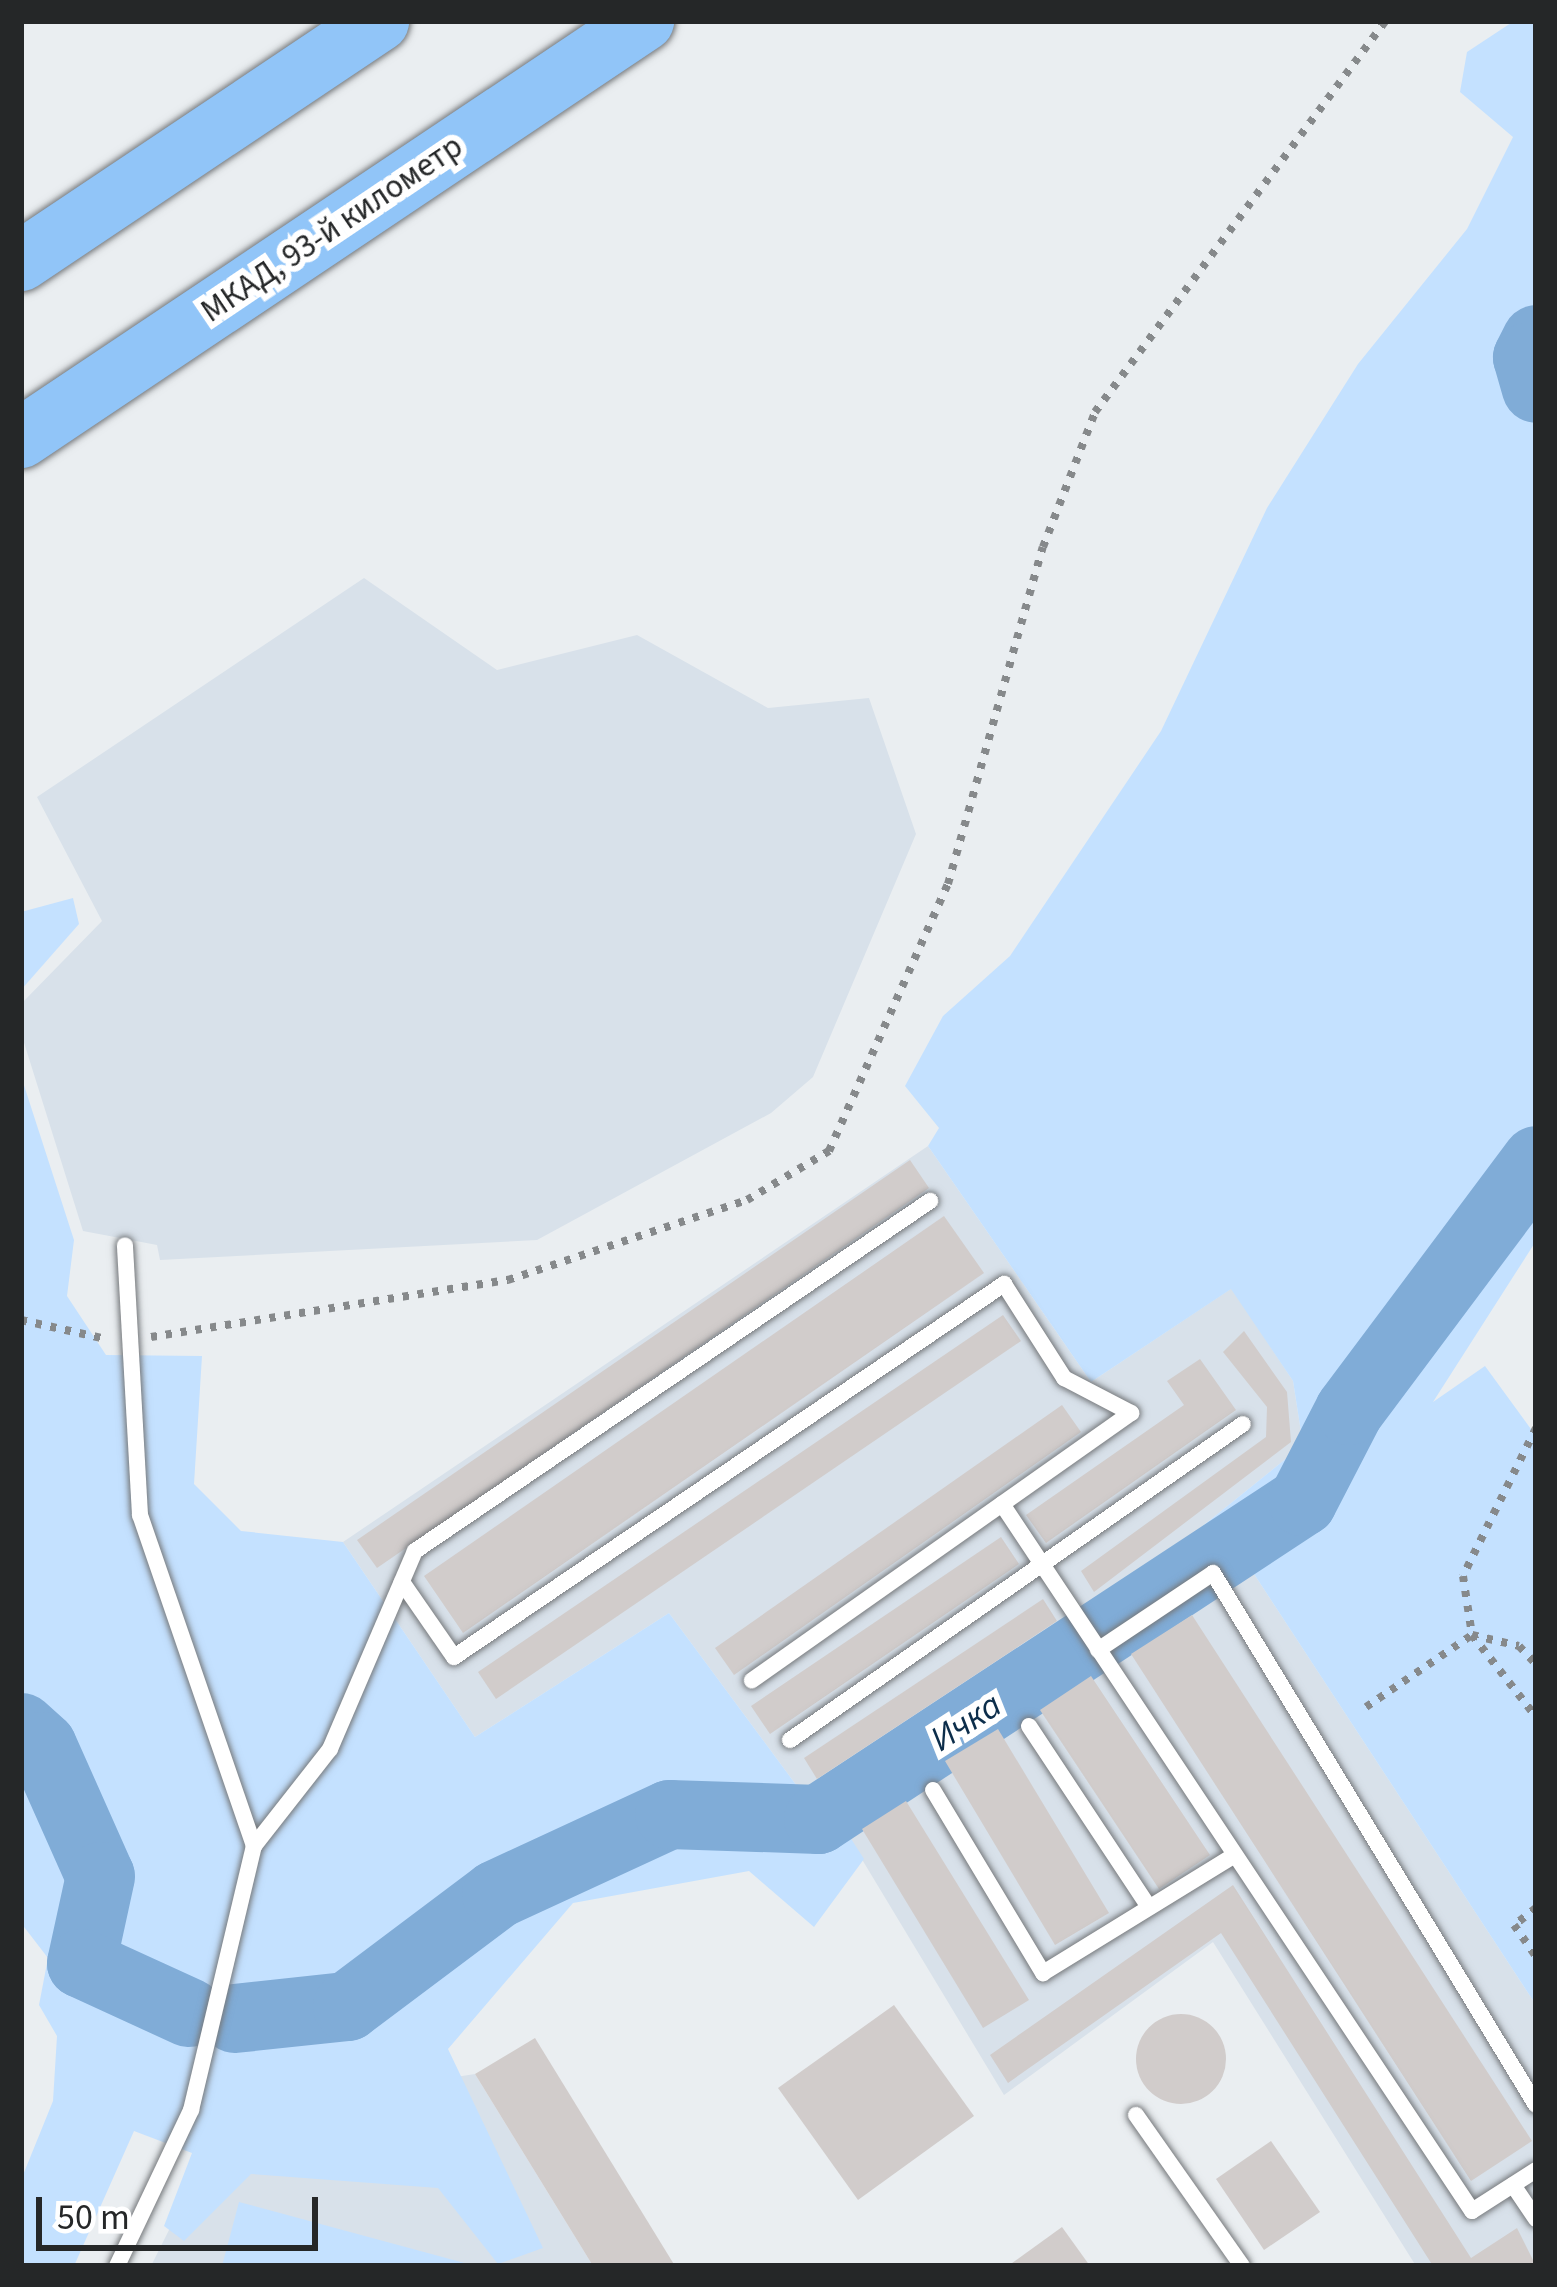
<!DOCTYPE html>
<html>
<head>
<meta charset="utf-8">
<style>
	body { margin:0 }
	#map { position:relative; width:1557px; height:2287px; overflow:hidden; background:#eaeef1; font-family:"Source Sans 3",sans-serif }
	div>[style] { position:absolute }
	.built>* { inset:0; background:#d8e1ea }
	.green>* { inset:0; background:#c4e1ff }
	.river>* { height:69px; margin:-34.5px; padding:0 34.5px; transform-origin:34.5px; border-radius:34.5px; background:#80acd7 }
	.building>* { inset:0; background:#d1cccb }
	.round { border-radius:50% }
	.path>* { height:8px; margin-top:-4px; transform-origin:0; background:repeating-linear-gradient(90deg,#86898b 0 6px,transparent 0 15px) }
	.roads { filter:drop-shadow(0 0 3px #76797c) drop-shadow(0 0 3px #76797c) }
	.lane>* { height:16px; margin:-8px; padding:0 8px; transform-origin:8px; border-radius:8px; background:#fff }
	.highway>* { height:60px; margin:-30px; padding:0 30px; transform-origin:30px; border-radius:30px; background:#91c5f8 }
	span { translate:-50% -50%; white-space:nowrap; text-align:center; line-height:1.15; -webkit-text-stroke:12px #fff; paint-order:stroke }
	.street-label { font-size:33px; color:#252728 }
	.water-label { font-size:36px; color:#0c2d4a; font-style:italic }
	.frame { position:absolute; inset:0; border:24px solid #252728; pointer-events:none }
	.scale { position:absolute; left:36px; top:2197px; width:282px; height:54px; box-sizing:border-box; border:6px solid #252728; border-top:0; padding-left:15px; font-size:36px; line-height:42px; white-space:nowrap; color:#252728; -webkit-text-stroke:9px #fff; paint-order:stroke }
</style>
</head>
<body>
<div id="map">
	<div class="built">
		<i style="clip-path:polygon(364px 578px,497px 670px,637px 635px,768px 708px,869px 698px,916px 834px,813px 1077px,771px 1113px,537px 1240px,160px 1260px,157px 1245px,83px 1231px,21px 1033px,21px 1004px,102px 921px,37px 797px)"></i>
		<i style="clip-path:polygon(928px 1146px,1091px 1382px,1232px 1288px,1293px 1381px,1303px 1445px,1117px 1595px,808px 1801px,669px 1613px,475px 1737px,343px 1542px)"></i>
		<i style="clip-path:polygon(1237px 1548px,1536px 2005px,1536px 2266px,1416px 2266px,1213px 1942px,1004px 2095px,834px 1813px)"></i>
		<i style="clip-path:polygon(475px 2074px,593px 2266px,151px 2266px,228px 2112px)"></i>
	</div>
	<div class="green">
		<i style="clip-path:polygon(1514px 21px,1536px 21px,1536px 1241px,1433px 1402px,1485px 1366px,1536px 1436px,1536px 2005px,1237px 1548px,834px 1812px,864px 1859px,814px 1927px,749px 1871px,573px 1903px,448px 2049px,543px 2248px,498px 2264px,438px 2188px,251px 2174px,184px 2241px,164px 2226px,192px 2153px,134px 2131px,74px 2266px,21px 2266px,21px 2180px,53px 2101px,57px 2036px,39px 2005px,48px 1958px,21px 1923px,21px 1076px,74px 1240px,67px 1296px,106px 1355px,202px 1356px,194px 1484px,241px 1531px,343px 1542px,475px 1737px,669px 1613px,808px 1801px,1117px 1595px,1303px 1445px,1293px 1381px,1231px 1289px,1091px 1382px,928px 1146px,939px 1128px,905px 1086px,943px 1016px,1010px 956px,1161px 731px,1267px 508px,1358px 364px,1467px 229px,1513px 137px,1460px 92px,1467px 52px)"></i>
		<i style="clip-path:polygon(73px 898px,79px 924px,21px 990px,21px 912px)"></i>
		<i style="clip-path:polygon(239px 2202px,472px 2265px,222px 2266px)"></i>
	</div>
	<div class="river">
		<i style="left:1536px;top:339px;width:20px;rotate:117deg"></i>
		<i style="left:1527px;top:357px;width:32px;rotate:74deg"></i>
		<i style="left:21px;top:1727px;width:28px;rotate:42deg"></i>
		<i style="left:42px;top:1746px;width:142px;rotate:66deg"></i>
		<i style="left:100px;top:1876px;width:89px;rotate:102.3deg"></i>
		<i style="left:81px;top:1963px;width:118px;rotate:24.6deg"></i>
		<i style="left:234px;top:2018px;width:114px;rotate:-6.1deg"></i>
		<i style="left:347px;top:2006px;width:186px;rotate:-36.9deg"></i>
		<i style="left:496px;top:1894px;width:191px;rotate:-24.8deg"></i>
		<i style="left:669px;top:1814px;width:149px;rotate:1.9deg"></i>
		<i style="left:818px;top:1819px;width:579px;rotate:-33.31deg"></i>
		<i style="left:1302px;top:1501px;width:102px;rotate:-62.7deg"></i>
		<i style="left:1349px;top:1410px;width:312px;rotate:-53.2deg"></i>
	</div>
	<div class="building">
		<i style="clip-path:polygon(910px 1160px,929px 1188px,377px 1568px,357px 1540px)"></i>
		<i style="clip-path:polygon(944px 1216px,984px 1273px,463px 1633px,424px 1576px)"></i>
		<i style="clip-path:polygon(1003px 1315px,1021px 1341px,496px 1699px,478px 1672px)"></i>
		<i style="clip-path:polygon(1244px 1331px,1287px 1392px,1291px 1442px,1094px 1592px,1081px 1571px,1266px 1437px,1267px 1407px,1223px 1352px)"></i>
		<i style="clip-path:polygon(1200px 1359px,1236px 1410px,1046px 1543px,1026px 1515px,1184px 1405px,1167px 1381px)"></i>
		<i style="clip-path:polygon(1062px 1405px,1081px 1432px,734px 1675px,715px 1648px)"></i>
		<i style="clip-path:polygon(1001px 1537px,1019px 1564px,770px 1734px,751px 1706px)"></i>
		<i style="clip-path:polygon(1043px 1599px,1057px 1621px,817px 1779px,804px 1758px)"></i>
		<i style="clip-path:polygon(1192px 1615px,1532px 2141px,1471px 2181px,1131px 1654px)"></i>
		<i style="clip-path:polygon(1091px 1676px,1210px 1855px,1159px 1889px,1040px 1710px)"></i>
		<i style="clip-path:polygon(998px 1729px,1109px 1913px,1055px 1945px,945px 1761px)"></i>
		<i style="clip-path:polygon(906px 1801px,1029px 2000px,983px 2028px,862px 1829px)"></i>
		<i style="clip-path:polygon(1233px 1885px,1471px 2258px,1517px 2228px,1536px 2266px,1433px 2266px,1221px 1933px,1008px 2083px,990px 2055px)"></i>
		<i style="clip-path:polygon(894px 2005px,974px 2116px,858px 2200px,778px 2088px)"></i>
		<i class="round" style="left:1136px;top:2014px;width:90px;height:90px"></i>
		<i style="clip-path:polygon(535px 2038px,675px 2266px,593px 2266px,475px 2074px)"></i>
		<i style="clip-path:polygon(1271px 2141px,1320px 2212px,1264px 2250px,1216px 2179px)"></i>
		<i style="clip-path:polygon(1062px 2227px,1090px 2266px,1008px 2266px)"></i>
	</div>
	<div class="path">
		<i style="left:21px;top:1320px;width:87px;rotate:12.6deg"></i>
		<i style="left:151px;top:1337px;width:362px;rotate:-9.1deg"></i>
		<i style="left:508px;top:1280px;width:252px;rotate:-18.5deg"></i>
		<i style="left:747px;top:1200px;width:96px;rotate:-30.9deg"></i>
		<i style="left:829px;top:1151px;width:292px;rotate:-66deg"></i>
		<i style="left:948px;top:884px;width:350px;rotate:-74.3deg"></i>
		<i style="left:1043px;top:547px;width:145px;rotate:-68.9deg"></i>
		<i style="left:1095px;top:412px;width:487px;rotate:-53.4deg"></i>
		<i style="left:1536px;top:1428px;width:165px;rotate:116.3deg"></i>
		<i style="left:1463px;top:1576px;width:60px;rotate:81.3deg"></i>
		<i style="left:1472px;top:1635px;width:104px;rotate:52deg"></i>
		<i style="left:1366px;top:1707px;width:128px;rotate:-34.2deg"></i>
		<i style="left:1472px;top:1635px;width:48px;rotate:13.2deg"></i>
		<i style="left:1519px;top:1646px;width:25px;rotate:47deg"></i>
		<i style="left:1536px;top:1908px;width:28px;rotate:142deg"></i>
		<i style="left:1514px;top:1925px;width:38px;rotate:55deg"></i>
	</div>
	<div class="roads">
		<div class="lane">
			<i style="left:1002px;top:1504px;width:849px;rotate:56.38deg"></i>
			<i style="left:1472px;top:2211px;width:76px;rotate:-32.6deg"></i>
			<i style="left:402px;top:1582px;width:91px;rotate:55.3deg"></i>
			<i style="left:454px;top:1657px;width:665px;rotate:-34.14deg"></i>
			<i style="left:1004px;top:1284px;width:112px;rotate:57.4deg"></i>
			<i style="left:1064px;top:1378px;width:76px;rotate:27.6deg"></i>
			<i style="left:1131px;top:1413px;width:464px;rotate:144.8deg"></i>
			<i style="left:1098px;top:1650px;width:138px;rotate:-33.8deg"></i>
			<i style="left:1213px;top:1573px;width:622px;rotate:58.74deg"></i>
			<i style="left:1029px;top:1726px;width:217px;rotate:56.5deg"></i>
			<i style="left:790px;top:1740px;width:552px;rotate:-34.9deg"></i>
			<i style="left:933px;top:1790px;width:214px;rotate:59deg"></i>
			<i style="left:1043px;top:1973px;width:225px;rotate:-31.6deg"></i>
			<i style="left:254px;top:1846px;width:123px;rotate:-51.9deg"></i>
			<i style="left:330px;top:1749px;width:215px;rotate:-66.8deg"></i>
			<i style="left:415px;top:1551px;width:623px;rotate:-34.2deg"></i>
			<i style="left:1136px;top:2115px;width:184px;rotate:54.9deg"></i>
			<i style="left:1513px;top:2185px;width:41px;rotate:55.9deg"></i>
			<i style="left:117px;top:2266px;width:173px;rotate:-64.6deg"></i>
			<i style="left:191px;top:2110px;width:271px;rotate:-76.6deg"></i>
			<i style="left:254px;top:1846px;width:350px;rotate:-109deg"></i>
			<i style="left:140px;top:1515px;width:270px;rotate:-93.2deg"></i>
		</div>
		<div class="highway">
			<i style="left:21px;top:261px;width:431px;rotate:-33.8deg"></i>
			<i style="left:21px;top:438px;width:750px;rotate:-33.8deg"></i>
		</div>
	</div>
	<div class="street-label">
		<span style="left:332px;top:229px;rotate:-34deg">МКАД, 93-й километр</span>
	</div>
	<div class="water-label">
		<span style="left:966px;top:1722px;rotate:-33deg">Ичка</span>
	</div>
	<div class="frame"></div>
	<div class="scale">50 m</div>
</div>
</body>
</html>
